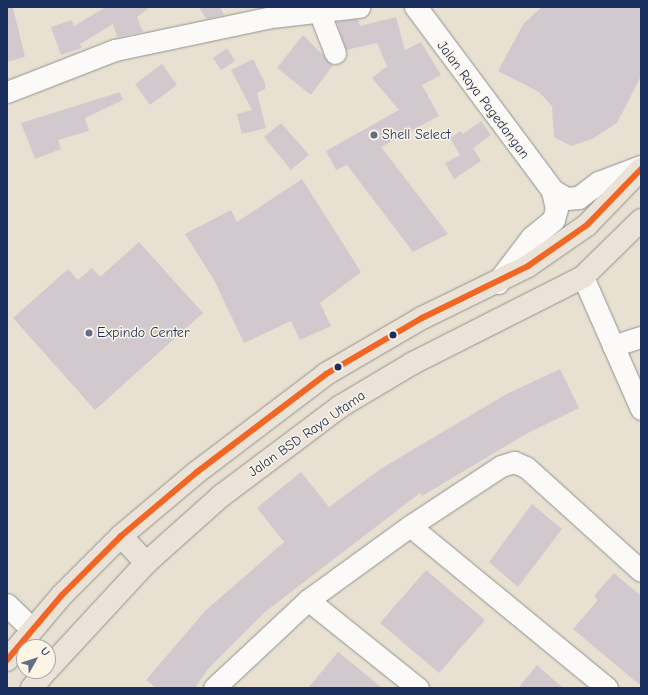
<!DOCTYPE html>
<html>
<head>
<meta charset="utf-8">
<style>
	body { margin:0 }
	#map { position:relative; width:648px; height:695px; overflow:hidden; background:#e8e1d1; font-family:"Comic Neue",sans-serif }
	div>[style] { position:absolute }
	.building>* { inset:0; background:#d2c9cf }
	.roads { filter:drop-shadow(0 0 1px #929291) drop-shadow(0 0 1px #929291) }
	.minor>* { height:21px; margin:-10.5px; padding:0 10.5px; transform-origin:10.5px; border-radius:10.5px; background:#fcfaf8 }
	.tertiary>* { height:22px; margin:-11px; padding:0 11px; transform-origin:11px; border-radius:11px; background:#fcfaf8 }
	.primary>* { height:22px; margin:-11px; padding:0 11px; transform-origin:11px; border-radius:11px; background:#ebe3d7 }
	.bus-1>* { height:6px; margin:-3px; padding:0 3px; transform-origin:3px; border-radius:3px; background:#f26522 }
	.dots>* { width:11px; height:11px; translate:-50% -50%; box-sizing:border-box; border:2px solid #fcf5e5; border-radius:50% }
	span { translate:-50% -50%; white-space:nowrap; text-align:center; line-height:1.15; -webkit-text-stroke:3px #fcf5e5; paint-order:stroke }
	.street-label { font-size:14px; color:#1b2f5e }
	.poi-label { font-size:14px; color:#1b2f5e }
	.left { translate:0 -50%; text-align:left }
	.frame { position:absolute; inset:0; border:8px solid #1b2f5e; pointer-events:none }
	.north { position:absolute; left:16px; top:639px; width:40px; height:40px; box-sizing:border-box; background:#fcf5e5; border:1px solid #a2a6af; border-radius:50%; rotate:51deg; font-size:11px; font-weight:700; line-height:16px; text-align:center; color:#1b2f5e }
	.north::after { content:''; display:block; margin:auto; width:14px; height:18px; background:#636d86; clip-path:polygon(50% 0,100% 100%,50% 72%,0 100%) }
</style>
</head>
<body>
<div id="map">
	<div class="building">
		<i style="clip-path:polygon(106px 7px,150px 7px,137px 17px,143px 32px,117px 37px,113px 24px,80px 44px,82px 48px,61px 55px,51px 27px,72px 20px,74px 26px)"></i>
		<i style="clip-path:polygon(199px 7px,220px 7px,224px 15px,206px 19px)"></i>
		<i style="clip-path:polygon(542px 7px,641px 7px,641px 76px,617px 123px,592px 139px,571px 146px,554px 137px,552px 106px,539px 92px,498px 71px,524px 23px)"></i>
		<i style="clip-path:polygon(7px 8px,13px 8px,25px 57px,7px 62px)"></i>
		<i style="clip-path:polygon(396px 17px,405px 50px,421px 42px,441px 75px,422px 85px,439px 116px,381px 147px,448px 234px,413px 252px,347px 165px,336px 170px,326px 151px,399px 110px,372px 78px,387px 66px,377px 43px,346px 50px,337px 22px,358px 19px,360px 26px)"></i>
		<i style="clip-path:polygon(303px 35px,333px 65px,311px 95px,277px 68px)"></i>
		<i style="clip-path:polygon(227px 48px,235px 61px,221px 70px,213px 58px)"></i>
		<i style="clip-path:polygon(253px 59px,265px 83px,265px 89px,257px 93px,266px 128px,242px 134px,237px 114px,252px 110px,231px 70px)"></i>
		<i style="clip-path:polygon(162px 64px,177px 85px,150px 105px,135px 84px)"></i>
		<i style="clip-path:polygon(120px 92px,123px 100px,85px 118px,89px 131px,58px 140px,61px 149px,35px 159px,21px 123px)"></i>
		<i style="clip-path:polygon(481px 121px,491px 135px,473px 148px,481px 161px,454px 179px,445px 163px,460px 155px,450px 138px,461px 131px,463px 134px)"></i>
		<i style="clip-path:polygon(281px 123px,309px 155px,291px 170px,264px 137px)"></i>
		<i style="clip-path:polygon(302px 179px,361px 272px,320px 303px,331px 326px,300px 340px,291px 321px,244px 343px,214px 280px,185px 234px,231px 210px,237px 222px)"></i>
		<i style="clip-path:polygon(139px 242px,203px 313px,95px 410px,13px 318px,68px 269px,78px 280px,92px 268px,100px 277px)"></i>
		<i style="clip-path:polygon(560px 369px,579px 408px,526px 434px,422px 496px,420px 493px,265px 612px,208px 669px,195px 688px,156px 688px,146px 680px,205px 611px,284px 542px,257px 508px,301px 472px,329px 507px,382px 468px,505px 395px)"></i>
		<i style="clip-path:polygon(532px 504px,562px 529px,518px 587px,489px 562px)"></i>
		<i style="clip-path:polygon(426px 570px,485px 620px,439px 673px,380px 623px)"></i>
		<i style="clip-path:polygon(614px 573px,641px 596px,641px 686px,573px 629px,598px 600px,594px 596px)"></i>
		<i style="clip-path:polygon(338px 652px,353px 664px,382px 688px,308px 688px)"></i>
		<i style="clip-path:polygon(537px 665px,563px 688px,518px 688px)"></i>
	</div>
	<div class="roads">
		<div class="minor">
			<i style="left:319px;top:11px;width:45px;rotate:69.1deg"></i>
			<i style="left:7px;top:92px;width:116px;rotate:-21.3deg"></i>
			<i style="left:115px;top:50px;width:160px;rotate:-11.9deg"></i>
			<i style="left:272px;top:17px;width:88px;rotate:-6.6deg"></i>
			<i style="left:583px;top:277px;width:144px;rotate:66.3deg"></i>
			<i style="left:613px;top:346px;width:29px;rotate:-18deg"></i>
			<i style="left:410px;top:526px;width:255px;rotate:39.4deg"></i>
			<i style="left:308px;top:600px;width:141px;rotate:38.7deg"></i>
			<i style="left:214px;top:688px;width:129px;rotate:-43.1deg"></i>
			<i style="left:308px;top:600px;width:126px;rotate:-36deg"></i>
			<i style="left:410px;top:526px;width:109px;rotate:-33.4deg"></i>
			<i style="left:501px;top:466px;width:14px;rotate:-17deg"></i>
			<i style="left:514px;top:462px;width:13px;rotate:23deg"></i>
			<i style="left:526px;top:467px;width:155px;rotate:42.1deg"></i>
		</div>
		<div class="tertiary">
			<i style="left:416px;top:7px;width:229px;rotate:53.3deg"></i>
			<i style="left:553px;top:191px;width:16px;rotate:30deg"></i>
			<i style="left:567px;top:199px;width:12px;rotate:-5deg"></i>
			<i style="left:579px;top:198px;width:25px;rotate:-37deg"></i>
			<i style="left:599px;top:183px;width:45px;rotate:-20.9deg"></i>
			<i style="left:498px;top:283px;width:56px;rotate:-52.9deg"></i>
			<i style="left:532px;top:238px;width:28px;rotate:-39deg"></i>
			<i style="left:554px;top:220px;width:11px;rotate:-75deg"></i>
			<i style="left:557px;top:209px;width:18px;rotate:-103deg"></i>
			<i style="left:7px;top:605px;width:33px;rotate:44deg"></i>
		</div>
		<div class="primary">
			<i style="left:121px;top:536px;width:37px;rotate:47deg"></i>
			<i style="left:7px;top:660px;width:85px;rotate:-49.8deg"></i>
			<i style="left:62px;top:595px;width:83px;rotate:-45deg"></i>
			<i style="left:121px;top:536px;width:99px;rotate:-40.1deg"></i>
			<i style="left:197px;top:472px;width:162px;rotate:-37.2deg"></i>
			<i style="left:326px;top:374px;width:111px;rotate:-30.3deg"></i>
			<i style="left:422px;top:318px;width:118px;rotate:-26.1deg"></i>
			<i style="left:528px;top:266px;width:72px;rotate:-34.8deg"></i>
			<i style="left:587px;top:225px;width:78px;rotate:-46deg"></i>
			<i style="left:48px;top:669px;width:144px;rotate:-47.2deg"></i>
			<i style="left:146px;top:563px;width:101px;rotate:-41.8deg"></i>
			<i style="left:221px;top:496px;width:150px;rotate:-36.9deg"></i>
			<i style="left:341px;top:406px;width:84px;rotate:-30.8deg"></i>
			<i style="left:413px;top:363px;width:191px;rotate:-26.8deg"></i>
			<i style="left:583px;top:277px;width:81px;rotate:-44.5deg"></i>
			<i style="left:32px;top:688px;width:22px;rotate:-51deg"></i>
		</div>
	</div>
	<div class="bus-1">
		<i style="left:7px;top:660px;width:85px;rotate:-49.8deg"></i>
		<i style="left:62px;top:595px;width:83px;rotate:-45deg"></i>
		<i style="left:121px;top:536px;width:99px;rotate:-40.1deg"></i>
		<i style="left:197px;top:472px;width:162px;rotate:-37.2deg"></i>
		<i style="left:326px;top:374px;width:111px;rotate:-30.3deg"></i>
		<i style="left:422px;top:318px;width:118px;rotate:-26.1deg"></i>
		<i style="left:528px;top:266px;width:72px;rotate:-34.8deg"></i>
		<i style="left:587px;top:225px;width:78px;rotate:-46deg"></i>
	</div>
	<div class="dots">
		<i style="left:374px;top:135px;background:#636d86"></i>
		<i style="left:89px;top:333px;background:#636d86"></i>
		<i style="left:393px;top:335px;background:#1b2f5e"></i>
		<i style="left:338px;top:367px;background:#1b2f5e"></i>
	</div>
	<div class="street-label">
		<span style="left:483px;top:100px;rotate:53deg">Jalan Raya Pagedangan</span>
		<span style="left:307px;top:434px;rotate:-35deg">Jalan BSD Raya Utama</span>
	</div>
	<div class="poi-label">
		<span class="left" style="left:382px;top:135px">Shell Select</span>
		<span class="left" style="left:97px;top:333px">Expindo Center</span>
	</div>
	<div class="frame"></div>
	<div class="north">U</div>
</div>
</body>
</html>
